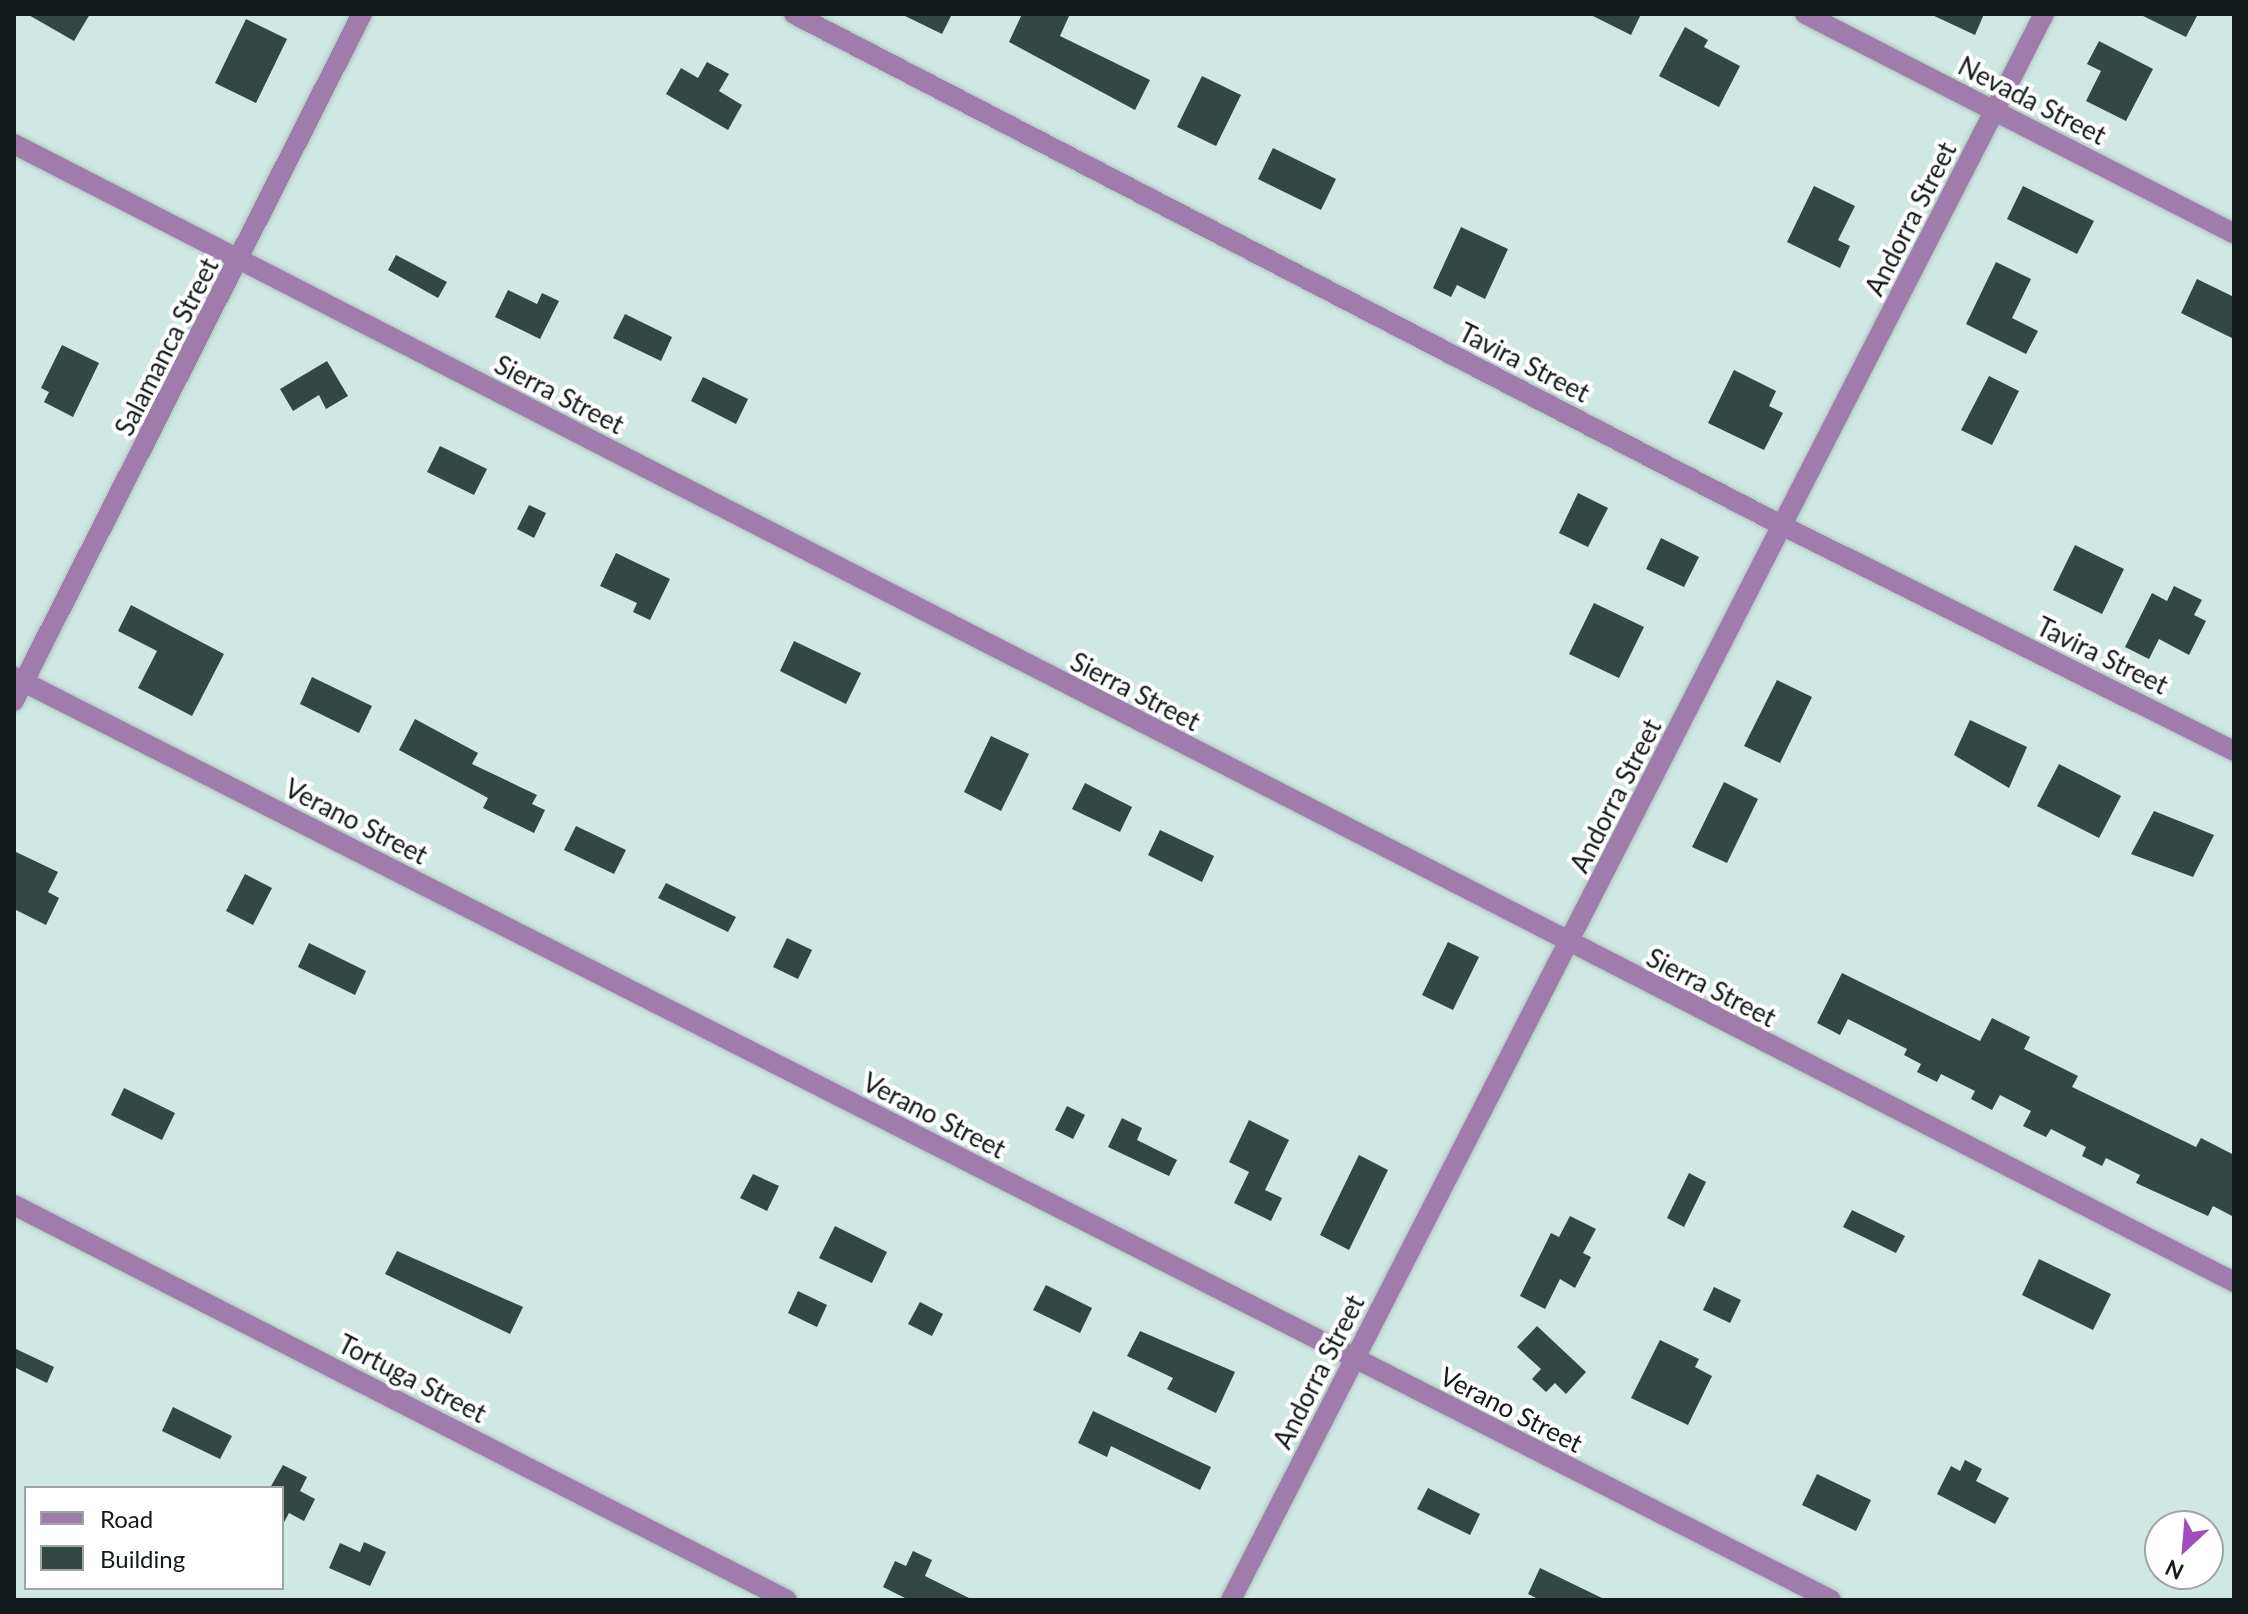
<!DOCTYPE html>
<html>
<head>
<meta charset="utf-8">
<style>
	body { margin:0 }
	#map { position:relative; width:2248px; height:1614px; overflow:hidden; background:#d0e8e3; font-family:Lato,sans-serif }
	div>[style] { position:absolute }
	.building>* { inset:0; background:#334743 }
	.roads { filter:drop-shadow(0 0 2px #aec3bf) drop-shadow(0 0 2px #aec3bf) }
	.street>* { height:20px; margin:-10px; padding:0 10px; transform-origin:10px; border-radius:10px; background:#9f7cab }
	span { translate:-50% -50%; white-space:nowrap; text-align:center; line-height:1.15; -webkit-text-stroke:8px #fff; paint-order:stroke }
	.street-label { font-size:26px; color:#121b19 }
	.frame { position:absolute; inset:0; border:16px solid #121b19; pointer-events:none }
	.legend { position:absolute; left:24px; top:1486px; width:260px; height:104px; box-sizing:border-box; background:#fff; border:2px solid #a0a4a3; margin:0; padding:10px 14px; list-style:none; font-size:24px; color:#121b19 }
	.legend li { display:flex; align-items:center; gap:16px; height:40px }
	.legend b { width:40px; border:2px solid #a0a4a3 }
	.north { position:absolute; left:2144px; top:1510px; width:80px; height:80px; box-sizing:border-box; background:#fff; border:2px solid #a0a4a3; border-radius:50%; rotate:206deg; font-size:22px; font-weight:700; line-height:32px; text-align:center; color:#121b19 }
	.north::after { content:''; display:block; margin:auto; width:28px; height:36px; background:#a24dbc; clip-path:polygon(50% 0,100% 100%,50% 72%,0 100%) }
</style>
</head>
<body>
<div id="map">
	<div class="building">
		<i style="clip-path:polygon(27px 14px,90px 14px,74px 41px)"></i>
		<i style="clip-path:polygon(901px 14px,952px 14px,942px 34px)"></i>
		<i style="clip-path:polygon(1022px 14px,1070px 14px,1060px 36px,1150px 80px,1135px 110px,1009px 42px)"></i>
		<i style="clip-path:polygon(1589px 14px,1641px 14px,1631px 35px)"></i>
		<i style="clip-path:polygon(1930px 14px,1984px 14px,1975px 35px)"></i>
		<i style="clip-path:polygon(2139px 14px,2198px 14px,2186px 37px)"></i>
		<i style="clip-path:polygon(246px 19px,287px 39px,256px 103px,215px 83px)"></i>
		<i style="clip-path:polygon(1685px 27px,1708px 40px,1704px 47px,1740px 66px,1719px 107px,1659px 76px)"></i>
		<i style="clip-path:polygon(2099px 41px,2153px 69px,2126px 121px,2086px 101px,2101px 71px,2087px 64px)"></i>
		<i style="clip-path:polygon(707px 62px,729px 74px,719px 91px,742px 105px,728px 130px,666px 94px,681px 68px,698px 78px)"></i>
		<i style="clip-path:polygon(1202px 76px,1241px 95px,1216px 146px,1177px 127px)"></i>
		<i style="clip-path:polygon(1273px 148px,1336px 179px,1321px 210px,1258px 179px)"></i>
		<i style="clip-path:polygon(1814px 186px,1855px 206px,1838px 240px,1850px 246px,1840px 268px,1787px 242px)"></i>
		<i style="clip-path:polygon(2023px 186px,2094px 221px,2077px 254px,2007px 219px)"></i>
		<i style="clip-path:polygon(1461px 227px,1508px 249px,1485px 299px,1457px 285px,1451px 297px,1433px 288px)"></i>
		<i style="clip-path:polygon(396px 255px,447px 282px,438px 298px,388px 270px)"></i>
		<i style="clip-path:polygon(1996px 262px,2031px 279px,2012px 318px,2038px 331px,2026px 354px,1966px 324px)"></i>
		<i style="clip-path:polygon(2197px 279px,2234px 297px,2234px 339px,2181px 313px)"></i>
		<i style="clip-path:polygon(508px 290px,537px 304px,542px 293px,559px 301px,540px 339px,495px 317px)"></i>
		<i style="clip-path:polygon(625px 314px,672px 337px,661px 361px,613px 338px)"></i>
		<i style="clip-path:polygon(62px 345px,99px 363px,73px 417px,44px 402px,49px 392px,41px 388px)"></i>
		<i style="clip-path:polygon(327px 361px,348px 396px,326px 409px,319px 395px,293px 411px,280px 389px)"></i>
		<i style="clip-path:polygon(1734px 370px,1776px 391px,1769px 406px,1783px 413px,1764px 450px,1708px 423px)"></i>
		<i style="clip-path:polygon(1989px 376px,2019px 391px,1992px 445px,1961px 430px)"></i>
		<i style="clip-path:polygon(703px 377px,748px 399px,736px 424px,691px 401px)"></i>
		<i style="clip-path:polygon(440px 446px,487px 469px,474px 495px,427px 472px)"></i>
		<i style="clip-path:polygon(1578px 493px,1608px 508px,1588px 547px,1559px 533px)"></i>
		<i style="clip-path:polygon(529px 505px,546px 513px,534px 538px,517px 529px)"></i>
		<i style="clip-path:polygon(1661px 538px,1699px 557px,1684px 587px,1646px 569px)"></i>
		<i style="clip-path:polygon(2075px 545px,2124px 569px,2102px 614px,2053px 590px)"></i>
		<i style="clip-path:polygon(616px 553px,670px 579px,650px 620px,633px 612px,637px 603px,600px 586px)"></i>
		<i style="clip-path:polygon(2174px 586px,2202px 600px,2194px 615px,2206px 621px,2189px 655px,2159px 639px,2149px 659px,2125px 647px,2152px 593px,2167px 601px)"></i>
		<i style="clip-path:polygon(1594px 603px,1644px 627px,1619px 678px,1569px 654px)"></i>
		<i style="clip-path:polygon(131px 605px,224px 654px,192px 716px,138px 688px,157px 651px,118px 631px)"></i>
		<i style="clip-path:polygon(794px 641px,861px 673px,846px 704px,780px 671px)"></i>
		<i style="clip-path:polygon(312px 677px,372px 706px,359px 733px,300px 704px)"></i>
		<i style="clip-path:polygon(1777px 680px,1812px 697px,1780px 763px,1744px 746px)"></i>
		<i style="clip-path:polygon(415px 719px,478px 753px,472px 764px,537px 795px,532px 804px,545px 810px,534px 833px,483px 808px,488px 798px,399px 750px)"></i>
		<i style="clip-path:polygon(1970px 720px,2027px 747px,2009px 788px,1954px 755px)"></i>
		<i style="clip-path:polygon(991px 736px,1029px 754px,1001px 811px,964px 792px)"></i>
		<i style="clip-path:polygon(2059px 764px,2121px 796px,2099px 838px,2037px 806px)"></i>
		<i style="clip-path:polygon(1724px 782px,1758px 799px,1727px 863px,1692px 847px)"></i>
		<i style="clip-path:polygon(1085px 783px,1132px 807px,1120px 832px,1072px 809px)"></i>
		<i style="clip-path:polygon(2154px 811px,2214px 835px,2193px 877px,2131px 854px)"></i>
		<i style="clip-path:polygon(576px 826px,626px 850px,614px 874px,564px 850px)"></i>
		<i style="clip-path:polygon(1160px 830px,1214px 856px,1202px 882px,1148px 855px)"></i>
		<i style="clip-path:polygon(14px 851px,58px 872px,48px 892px,59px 898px,46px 925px,14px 909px)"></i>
		<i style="clip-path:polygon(245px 874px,272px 888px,253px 925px,226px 911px)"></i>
		<i style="clip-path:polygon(666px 883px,736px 917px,728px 932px,658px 898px)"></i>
		<i style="clip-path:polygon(787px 938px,812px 950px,798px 979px,773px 967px)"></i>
		<i style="clip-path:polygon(1448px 942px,1479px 957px,1453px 1010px,1422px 995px)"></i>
		<i style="clip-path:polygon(309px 943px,366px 971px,355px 995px,298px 967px)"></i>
		<i style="clip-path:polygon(1842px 973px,1980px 1041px,1992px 1018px,2030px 1037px,2024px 1049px,2078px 1076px,2072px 1087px,2196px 1147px,2201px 1138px,2234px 1155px,2234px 1217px,2213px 1206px,2208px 1216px,2136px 1183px,2140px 1175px,2106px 1158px,2102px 1166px,2082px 1156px,2086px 1147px,2051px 1129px,2046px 1137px,2023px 1126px,2031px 1111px,2000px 1095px,1992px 1110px,1971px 1099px,1975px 1091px,1941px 1074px,1937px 1082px,1917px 1072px,1921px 1064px,1904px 1055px,1907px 1049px,1848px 1019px,1840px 1035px,1817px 1023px)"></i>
		<i style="clip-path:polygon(124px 1088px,175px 1113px,162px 1140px,111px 1115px)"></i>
		<i style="clip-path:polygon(1067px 1106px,1085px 1115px,1073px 1139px,1055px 1130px)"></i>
		<i style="clip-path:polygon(1122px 1118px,1142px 1128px,1137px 1140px,1177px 1160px,1169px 1176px,1108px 1147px)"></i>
		<i style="clip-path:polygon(1249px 1120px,1289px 1140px,1265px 1190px,1282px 1198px,1271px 1221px,1234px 1203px,1249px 1172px,1229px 1162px)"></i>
		<i style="clip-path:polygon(1359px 1155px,1388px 1170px,1349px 1250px,1320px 1235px)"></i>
		<i style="clip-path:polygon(1689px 1173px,1706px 1182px,1684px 1227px,1667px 1218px)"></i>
		<i style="clip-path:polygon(753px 1174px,779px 1186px,767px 1211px,740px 1198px)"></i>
		<i style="clip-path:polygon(1852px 1210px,1905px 1236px,1896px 1253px,1843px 1227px)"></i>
		<i style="clip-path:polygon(1570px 1216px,1596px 1229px,1583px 1253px,1591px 1257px,1575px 1288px,1560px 1279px,1545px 1309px,1520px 1296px,1551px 1233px,1559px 1237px)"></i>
		<i style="clip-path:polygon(835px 1226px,887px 1252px,872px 1283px,819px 1258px)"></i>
		<i style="clip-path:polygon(397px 1251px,523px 1307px,510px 1334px,385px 1274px)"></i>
		<i style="clip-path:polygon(2039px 1259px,2111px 1294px,2093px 1330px,2022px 1295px)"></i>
		<i style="clip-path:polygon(1046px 1285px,1092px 1308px,1080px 1333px,1033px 1310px)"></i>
		<i style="clip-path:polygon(1714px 1287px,1741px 1300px,1730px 1323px,1703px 1310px)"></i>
		<i style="clip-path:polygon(798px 1291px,827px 1305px,817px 1327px,788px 1313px)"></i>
		<i style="clip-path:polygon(920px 1302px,943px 1314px,932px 1336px,908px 1324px)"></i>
		<i style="clip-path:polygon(1537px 1326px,1586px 1372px,1566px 1394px,1555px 1383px,1546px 1392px,1532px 1379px,1541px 1369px,1517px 1347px)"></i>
		<i style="clip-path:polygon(1140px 1331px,1235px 1372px,1216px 1413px,1167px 1389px,1173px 1378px,1127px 1356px)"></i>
		<i style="clip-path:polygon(1660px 1340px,1699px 1359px,1695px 1367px,1712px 1376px,1688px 1425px,1631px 1398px)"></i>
		<i style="clip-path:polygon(14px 1348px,54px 1367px,47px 1383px,14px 1367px)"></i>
		<i style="clip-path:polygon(173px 1407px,232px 1436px,220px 1459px,162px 1431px)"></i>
		<i style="clip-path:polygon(1093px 1411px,1211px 1467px,1200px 1490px,1111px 1446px,1107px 1457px,1078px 1443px)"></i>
		<i style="clip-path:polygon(1965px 1460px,1982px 1469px,1976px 1481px,2009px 1498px,1995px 1524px,1937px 1494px,1951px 1466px,1960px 1471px)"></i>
		<i style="clip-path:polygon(283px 1465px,307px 1477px,300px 1491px,315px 1499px,304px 1521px,289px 1513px,282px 1526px,282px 1488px,270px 1488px)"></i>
		<i style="clip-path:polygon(1817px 1474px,1871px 1500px,1856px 1531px,1802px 1505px)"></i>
		<i style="clip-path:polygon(1428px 1488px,1480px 1514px,1470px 1535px,1417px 1509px)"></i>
		<i style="clip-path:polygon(364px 1542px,386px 1552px,370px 1586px,329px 1568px,340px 1543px,360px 1552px)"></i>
		<i style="clip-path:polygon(913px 1551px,932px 1560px,925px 1576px,973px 1600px,909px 1600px,883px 1587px,895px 1561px,906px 1566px)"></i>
		<i style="clip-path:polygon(1540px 1568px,1606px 1600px,1540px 1600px,1528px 1594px)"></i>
	</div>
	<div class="roads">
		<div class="street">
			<i style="left:794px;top:14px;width:1116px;rotate:27.37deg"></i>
			<i style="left:1785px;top:527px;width:502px;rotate:26.51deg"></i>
			<i style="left:1805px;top:14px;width:482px;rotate:27.1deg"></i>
			<i style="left:14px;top:144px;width:2495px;rotate:27.14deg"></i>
			<i style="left:14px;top:677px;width:2038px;rotate:26.93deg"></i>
			<i style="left:14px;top:701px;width:770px;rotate:-63.14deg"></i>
			<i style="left:14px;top:1205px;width:868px;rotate:27.07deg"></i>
			<i style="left:1231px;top:1600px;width:1782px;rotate:-62.86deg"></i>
		</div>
	</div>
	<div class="street-label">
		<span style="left:2032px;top:101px;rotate:27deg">Nevada Street</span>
		<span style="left:1911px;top:219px;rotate:-63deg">Andorra Street</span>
		<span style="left:167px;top:347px;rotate:-63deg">Salamanca Street</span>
		<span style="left:1524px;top:363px;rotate:27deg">Tavira Street</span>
		<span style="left:559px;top:395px;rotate:27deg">Sierra Street</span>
		<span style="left:2102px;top:656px;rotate:26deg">Tavira Street</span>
		<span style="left:1135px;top:692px;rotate:27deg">Sierra Street</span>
		<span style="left:1616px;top:796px;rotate:-63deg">Andorra Street</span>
		<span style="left:356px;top:822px;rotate:27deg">Verano Street</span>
		<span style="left:1711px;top:988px;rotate:27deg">Sierra Street</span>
		<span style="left:934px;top:1116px;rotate:27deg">Verano Street</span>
		<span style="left:1319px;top:1372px;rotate:-63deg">Andorra Street</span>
		<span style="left:412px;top:1379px;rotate:27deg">Tortuga Street</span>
		<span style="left:1511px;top:1410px;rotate:27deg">Verano Street</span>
	</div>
	<div class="frame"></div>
	<ul class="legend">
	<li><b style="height:10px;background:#9f7cab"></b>Road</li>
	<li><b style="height:22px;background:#334743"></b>Building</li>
	</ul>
	<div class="north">N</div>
</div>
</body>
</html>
